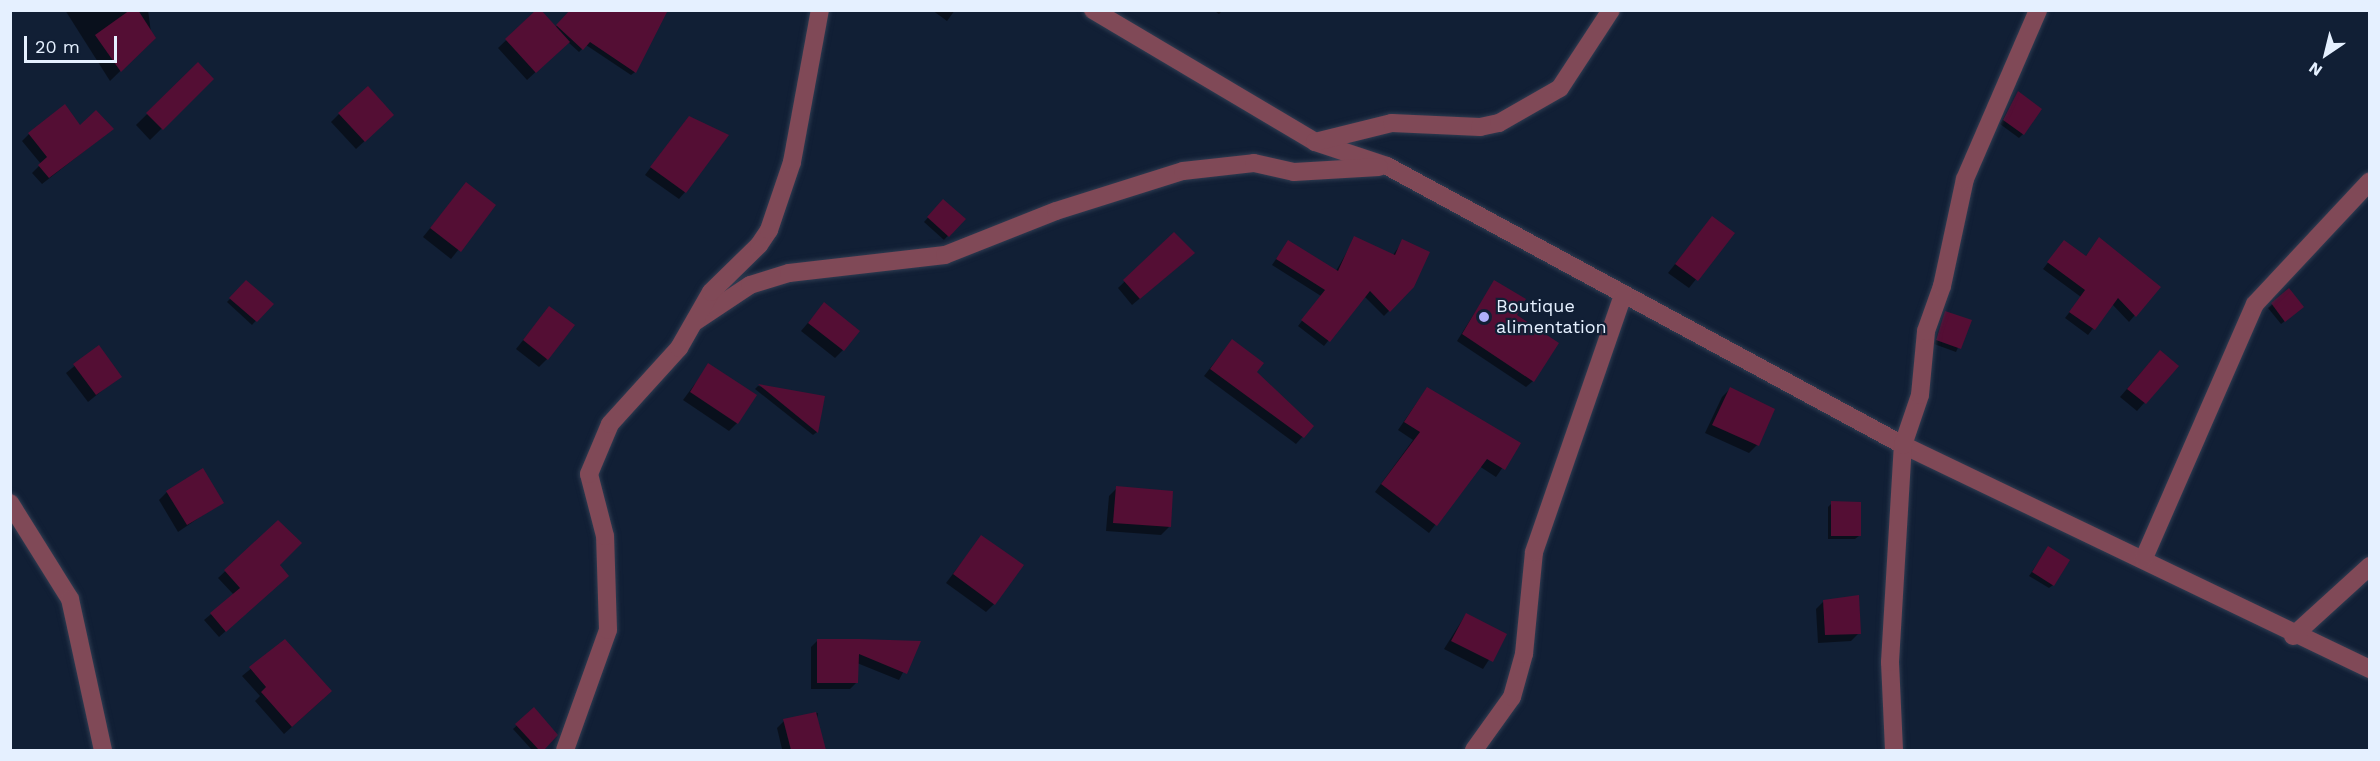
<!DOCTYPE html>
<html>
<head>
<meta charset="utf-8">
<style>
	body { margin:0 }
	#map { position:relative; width:2380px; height:761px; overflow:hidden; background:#111f35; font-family:"Work Sans",sans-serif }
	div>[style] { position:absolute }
	.shadow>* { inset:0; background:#0007 }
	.building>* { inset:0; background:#540e34 }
	.roads { filter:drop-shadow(0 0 2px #2f3c51) drop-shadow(0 0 2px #2f3c51) }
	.minor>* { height:18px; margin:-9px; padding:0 9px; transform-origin:9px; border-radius:9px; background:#804957 }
	.dots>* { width:16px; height:16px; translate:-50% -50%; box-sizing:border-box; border:3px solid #111f35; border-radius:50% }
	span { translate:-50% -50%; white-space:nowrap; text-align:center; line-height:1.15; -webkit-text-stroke:4.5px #111f35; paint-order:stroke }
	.poi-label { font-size:18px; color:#e5f0ff }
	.left { translate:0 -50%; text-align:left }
	.frame { position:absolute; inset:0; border:12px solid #e5f0ff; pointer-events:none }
	.north { position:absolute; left:2296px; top:24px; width:60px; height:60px; -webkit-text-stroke:4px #111f35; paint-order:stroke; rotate:215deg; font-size:16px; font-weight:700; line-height:24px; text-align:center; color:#e5f0ff }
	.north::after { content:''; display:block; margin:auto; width:21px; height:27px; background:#e5f0ff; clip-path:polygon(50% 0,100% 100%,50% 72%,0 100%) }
	.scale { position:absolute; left:24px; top:36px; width:93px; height:27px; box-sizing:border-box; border:3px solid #e5f0ff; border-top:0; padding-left:8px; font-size:18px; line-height:21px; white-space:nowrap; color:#e5f0ff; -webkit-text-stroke:4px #111f35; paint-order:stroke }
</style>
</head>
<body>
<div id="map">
	<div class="shadow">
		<i style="clip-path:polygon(65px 10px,148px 10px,152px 40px,110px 81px)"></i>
		<i style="clip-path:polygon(538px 10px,555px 28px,571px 10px,635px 72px,631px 75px,586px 45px,579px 52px,568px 42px,527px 80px,498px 48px)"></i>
		<i style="clip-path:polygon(932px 10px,955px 10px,947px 21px)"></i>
		<i style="clip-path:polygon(1213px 10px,1223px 10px,1219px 14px)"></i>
		<i style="clip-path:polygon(198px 64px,212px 79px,150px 140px,136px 125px)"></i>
		<i style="clip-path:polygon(2018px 93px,2023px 134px,2019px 138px,2000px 124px)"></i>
		<i style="clip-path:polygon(339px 114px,384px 123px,356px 149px,331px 122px)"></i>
		<i style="clip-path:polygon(689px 117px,685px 192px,679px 199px,645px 175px)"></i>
		<i style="clip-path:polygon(80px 127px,105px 135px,42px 184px,32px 173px,41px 164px,22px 141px,29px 134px)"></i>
		<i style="clip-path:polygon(466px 184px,494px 205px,451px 259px,423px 237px)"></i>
		<i style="clip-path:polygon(943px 201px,963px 219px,944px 240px,924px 222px)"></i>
		<i style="clip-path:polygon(1712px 218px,1733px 233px,1689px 288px,1668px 273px)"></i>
		<i style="clip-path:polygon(1174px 234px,1187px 259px,1132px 305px,1118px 288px)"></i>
		<i style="clip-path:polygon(1355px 238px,1393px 255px,1403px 241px,1413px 286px,1384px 316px,1364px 296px,1324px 346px,1298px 326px,1321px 296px,1272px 265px,1288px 242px,1336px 271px)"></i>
		<i style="clip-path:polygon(2100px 239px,2159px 287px,2129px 322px,2112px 304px,2088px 335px,2065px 318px,2081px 297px,2043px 269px,2064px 242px,2085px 257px)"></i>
		<i style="clip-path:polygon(246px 282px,271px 304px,252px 325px,227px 302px)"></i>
		<i style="clip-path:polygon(1494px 282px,1515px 315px,1533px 381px,1526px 387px,1457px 341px)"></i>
		<i style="clip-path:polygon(2289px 290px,2298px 311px,2281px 324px,2268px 308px)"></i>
		<i style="clip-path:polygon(824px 304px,843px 350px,835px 358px,801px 331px)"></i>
		<i style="clip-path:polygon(549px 308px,547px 359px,539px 367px,516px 349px)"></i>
		<i style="clip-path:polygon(1946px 312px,1970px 321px,1956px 352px,1934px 344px)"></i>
		<i style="clip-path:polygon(98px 347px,120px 376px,88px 402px,66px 373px)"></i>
		<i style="clip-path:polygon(1226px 348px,1312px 426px,1296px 444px,1204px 376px)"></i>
		<i style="clip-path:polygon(2152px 360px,2177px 366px,2137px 411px,2120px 397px)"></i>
		<i style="clip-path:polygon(709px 365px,737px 423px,729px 431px,683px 400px)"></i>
		<i style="clip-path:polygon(758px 386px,823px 397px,817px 432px,813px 435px,755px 389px)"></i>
		<i style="clip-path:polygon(1427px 388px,1519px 444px,1496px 477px,1479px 466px,1429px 533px,1375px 492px,1413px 440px,1398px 430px)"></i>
		<i style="clip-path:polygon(1730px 389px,1757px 445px,1749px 453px,1705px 433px,1722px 397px)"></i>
		<i style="clip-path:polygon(1117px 488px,1169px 527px,1161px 535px,1106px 531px,1109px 496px)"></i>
		<i style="clip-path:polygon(167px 492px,222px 502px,178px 532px,159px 500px)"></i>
		<i style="clip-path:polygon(1832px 503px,1859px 536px,1855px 539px,1828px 539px,1828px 507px)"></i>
		<i style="clip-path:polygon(278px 522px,281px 582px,219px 637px,204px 620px,234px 595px,218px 578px)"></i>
		<i style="clip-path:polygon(981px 537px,994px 604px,986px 612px,946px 583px)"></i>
		<i style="clip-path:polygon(2048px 548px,2053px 585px,2049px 588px,2029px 576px)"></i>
		<i style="clip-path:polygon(1824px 601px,1859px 633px,1851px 641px,1818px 643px,1816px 609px)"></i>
		<i style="clip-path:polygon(1466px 614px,1505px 635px,1483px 669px,1444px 649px)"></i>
		<i style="clip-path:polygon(818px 640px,919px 642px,899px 680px,857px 663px,857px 682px,850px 689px,811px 689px,811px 647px)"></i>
		<i style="clip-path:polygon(285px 641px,323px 699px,284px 734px,255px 701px,260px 696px,242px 676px)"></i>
		<i style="clip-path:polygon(534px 710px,556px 735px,542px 750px,532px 750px,513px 729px)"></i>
		<i style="clip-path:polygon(818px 713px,812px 750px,773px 750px,782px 749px,777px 728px,784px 721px)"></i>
	</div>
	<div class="building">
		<i style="clip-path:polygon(130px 10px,138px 10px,156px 38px,121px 72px,95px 35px)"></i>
		<i style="clip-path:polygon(536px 10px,541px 10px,570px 42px,536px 73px,505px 39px)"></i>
		<i style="clip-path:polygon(570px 10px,668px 10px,636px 73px,590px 42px,583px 50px,556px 25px)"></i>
		<i style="clip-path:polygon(198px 62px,214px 79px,163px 130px,146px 113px)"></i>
		<i style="clip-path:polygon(368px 86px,394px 115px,365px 142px,338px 113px)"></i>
		<i style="clip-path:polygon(2018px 91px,2042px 109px,2024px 135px,2003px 120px)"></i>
		<i style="clip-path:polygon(65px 104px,80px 125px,96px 110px,114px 129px,49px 178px,38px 165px,47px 157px,28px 133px)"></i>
		<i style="clip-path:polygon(689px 116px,729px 135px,686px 193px,650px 167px)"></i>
		<i style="clip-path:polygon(466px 182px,496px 205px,461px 252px,430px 228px)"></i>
		<i style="clip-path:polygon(943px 199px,966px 219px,949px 237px,927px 217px)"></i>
		<i style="clip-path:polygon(1712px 216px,1735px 233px,1698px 281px,1675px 264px)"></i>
		<i style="clip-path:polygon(1174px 232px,1195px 253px,1140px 299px,1123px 280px)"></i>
		<i style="clip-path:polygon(1354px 236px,1395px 255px,1402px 239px,1430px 252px,1414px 287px,1390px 312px,1370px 291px,1330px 342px,1301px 320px,1325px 290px,1276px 259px,1288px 240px,1338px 271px)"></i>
		<i style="clip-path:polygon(2099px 237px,2161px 287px,2136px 317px,2118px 298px,2095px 330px,2069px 312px,2085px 290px,2047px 262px,2064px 240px,2086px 256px)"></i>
		<i style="clip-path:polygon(246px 280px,274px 304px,257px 322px,229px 298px)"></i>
		<i style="clip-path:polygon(1494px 280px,1526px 299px,1517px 315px,1559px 343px,1534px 382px,1462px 334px)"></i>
		<i style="clip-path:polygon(2289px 288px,2304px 307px,2285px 322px,2271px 303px)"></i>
		<i style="clip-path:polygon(824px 302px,860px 331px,844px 351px,808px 323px)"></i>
		<i style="clip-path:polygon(549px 306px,575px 325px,548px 360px,523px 340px)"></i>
		<i style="clip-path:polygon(1945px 311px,1972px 320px,1961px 349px,1936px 340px)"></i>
		<i style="clip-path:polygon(1232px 339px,1264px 363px,1257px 372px,1314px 426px,1304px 438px,1210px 369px)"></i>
		<i style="clip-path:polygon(99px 345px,122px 377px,96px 395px,73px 364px)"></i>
		<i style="clip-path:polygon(2160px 350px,2179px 366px,2146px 404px,2127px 389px)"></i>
		<i style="clip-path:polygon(708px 363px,757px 395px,738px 424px,690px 392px)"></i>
		<i style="clip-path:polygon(758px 384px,825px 396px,818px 433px)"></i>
		<i style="clip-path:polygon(1427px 387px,1521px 443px,1505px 470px,1487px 459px,1437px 526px,1381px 484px,1420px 432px,1404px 422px)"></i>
		<i style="clip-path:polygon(1730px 387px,1775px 409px,1759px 446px,1712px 425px)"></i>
		<i style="clip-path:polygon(203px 468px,224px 503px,187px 525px,166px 491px)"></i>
		<i style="clip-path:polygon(1116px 486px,1173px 491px,1171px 527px,1113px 523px)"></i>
		<i style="clip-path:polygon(1831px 501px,1861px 502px,1861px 536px,1831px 536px)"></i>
		<i style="clip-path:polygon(278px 520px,302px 543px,280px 565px,289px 576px,226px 632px,210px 613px,240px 588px,224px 570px)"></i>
		<i style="clip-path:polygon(981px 535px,1024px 565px,995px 605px,953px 574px)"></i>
		<i style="clip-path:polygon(2048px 546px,2070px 560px,2054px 586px,2032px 572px)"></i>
		<i style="clip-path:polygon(1859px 595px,1861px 634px,1825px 635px,1823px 600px)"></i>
		<i style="clip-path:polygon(1466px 613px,1507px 634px,1493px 662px,1451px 641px)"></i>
		<i style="clip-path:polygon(285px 639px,332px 691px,292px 727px,261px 692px,266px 687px,249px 667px)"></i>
		<i style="clip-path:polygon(817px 639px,859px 639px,921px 641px,907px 674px,859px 654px,858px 683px,817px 683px)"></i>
		<i style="clip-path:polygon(534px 707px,558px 735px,544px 750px,539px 750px,515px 724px)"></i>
		<i style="clip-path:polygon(816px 712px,826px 750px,791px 750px,783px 719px)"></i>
	</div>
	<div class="roads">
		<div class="minor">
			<i style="left:1093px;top:10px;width:258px;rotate:30.7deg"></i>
			<i style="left:1315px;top:142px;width:76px;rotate:18.4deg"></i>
			<i style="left:1387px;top:166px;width:587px;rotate:28.4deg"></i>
			<i style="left:1903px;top:445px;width:518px;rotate:25.63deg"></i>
			<i style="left:1315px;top:142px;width:79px;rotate:-13.9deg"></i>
			<i style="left:1392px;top:123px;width:88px;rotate:2.6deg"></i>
			<i style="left:1480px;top:127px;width:19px;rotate:-12deg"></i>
			<i style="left:1499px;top:123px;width:70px;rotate:-29.8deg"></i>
			<i style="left:1560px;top:88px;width:93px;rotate:-56.8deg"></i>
			<i style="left:696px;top:321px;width:65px;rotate:-33.7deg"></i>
			<i style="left:750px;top:285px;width:41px;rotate:-17.1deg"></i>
			<i style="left:789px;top:273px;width:157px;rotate:-6.6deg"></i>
			<i style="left:945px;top:255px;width:119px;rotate:-21.6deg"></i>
			<i style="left:1056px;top:211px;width:133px;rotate:-17.5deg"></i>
			<i style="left:1183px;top:171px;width:71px;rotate:-6.4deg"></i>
			<i style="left:1254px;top:163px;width:41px;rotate:12.7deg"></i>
			<i style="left:1294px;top:172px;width:85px;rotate:-3.4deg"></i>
			<i style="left:10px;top:503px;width:113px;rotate:58deg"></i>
			<i style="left:70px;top:599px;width:155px;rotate:77.7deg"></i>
			<i style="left:2144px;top:558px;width:277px;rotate:-66.4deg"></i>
			<i style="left:2255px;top:304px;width:168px;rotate:-46.9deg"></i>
			<i style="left:2293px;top:636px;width:104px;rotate:-42.3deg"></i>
			<i style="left:565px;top:750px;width:127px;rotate:-70.3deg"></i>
			<i style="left:608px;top:630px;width:94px;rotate:-91.8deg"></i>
			<i style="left:605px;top:536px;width:64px;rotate:-104.5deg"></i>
			<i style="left:589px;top:474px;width:54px;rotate:-67.2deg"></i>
			<i style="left:610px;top:424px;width:103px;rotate:-47.8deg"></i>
			<i style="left:679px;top:348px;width:64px;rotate:-60.3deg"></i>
			<i style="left:711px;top:292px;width:67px;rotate:-44.4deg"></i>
			<i style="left:759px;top:245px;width:18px;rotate:-56deg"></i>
			<i style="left:769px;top:230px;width:72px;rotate:-71.3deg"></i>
			<i style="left:792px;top:162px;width:155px;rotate:-79.6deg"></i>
			<i style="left:1474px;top:750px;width:65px;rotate:-54.4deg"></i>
			<i style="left:1512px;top:697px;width:45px;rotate:-74.4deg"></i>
			<i style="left:1524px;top:654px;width:102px;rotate:-84.4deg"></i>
			<i style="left:1534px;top:552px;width:272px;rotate:-70.9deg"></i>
			<i style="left:1894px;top:750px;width:88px;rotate:-92.6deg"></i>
			<i style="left:1890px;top:662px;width:217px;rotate:-86.6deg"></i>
			<i style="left:1903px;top:445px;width:53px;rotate:-71.2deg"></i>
			<i style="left:1920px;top:395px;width:64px;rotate:-84.6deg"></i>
			<i style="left:1926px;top:331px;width:48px;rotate:-70.4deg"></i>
			<i style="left:1942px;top:286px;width:109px;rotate:-77.9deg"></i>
			<i style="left:1965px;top:179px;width:184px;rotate:-66.6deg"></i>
		</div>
	</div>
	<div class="dots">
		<i style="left:1484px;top:317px;background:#b0aefa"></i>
	</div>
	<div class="poi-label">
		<span class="left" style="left:1496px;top:317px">Boutique<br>alimentation</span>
	</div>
	<div class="frame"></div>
	<div class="north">N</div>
	<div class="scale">20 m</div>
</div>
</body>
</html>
